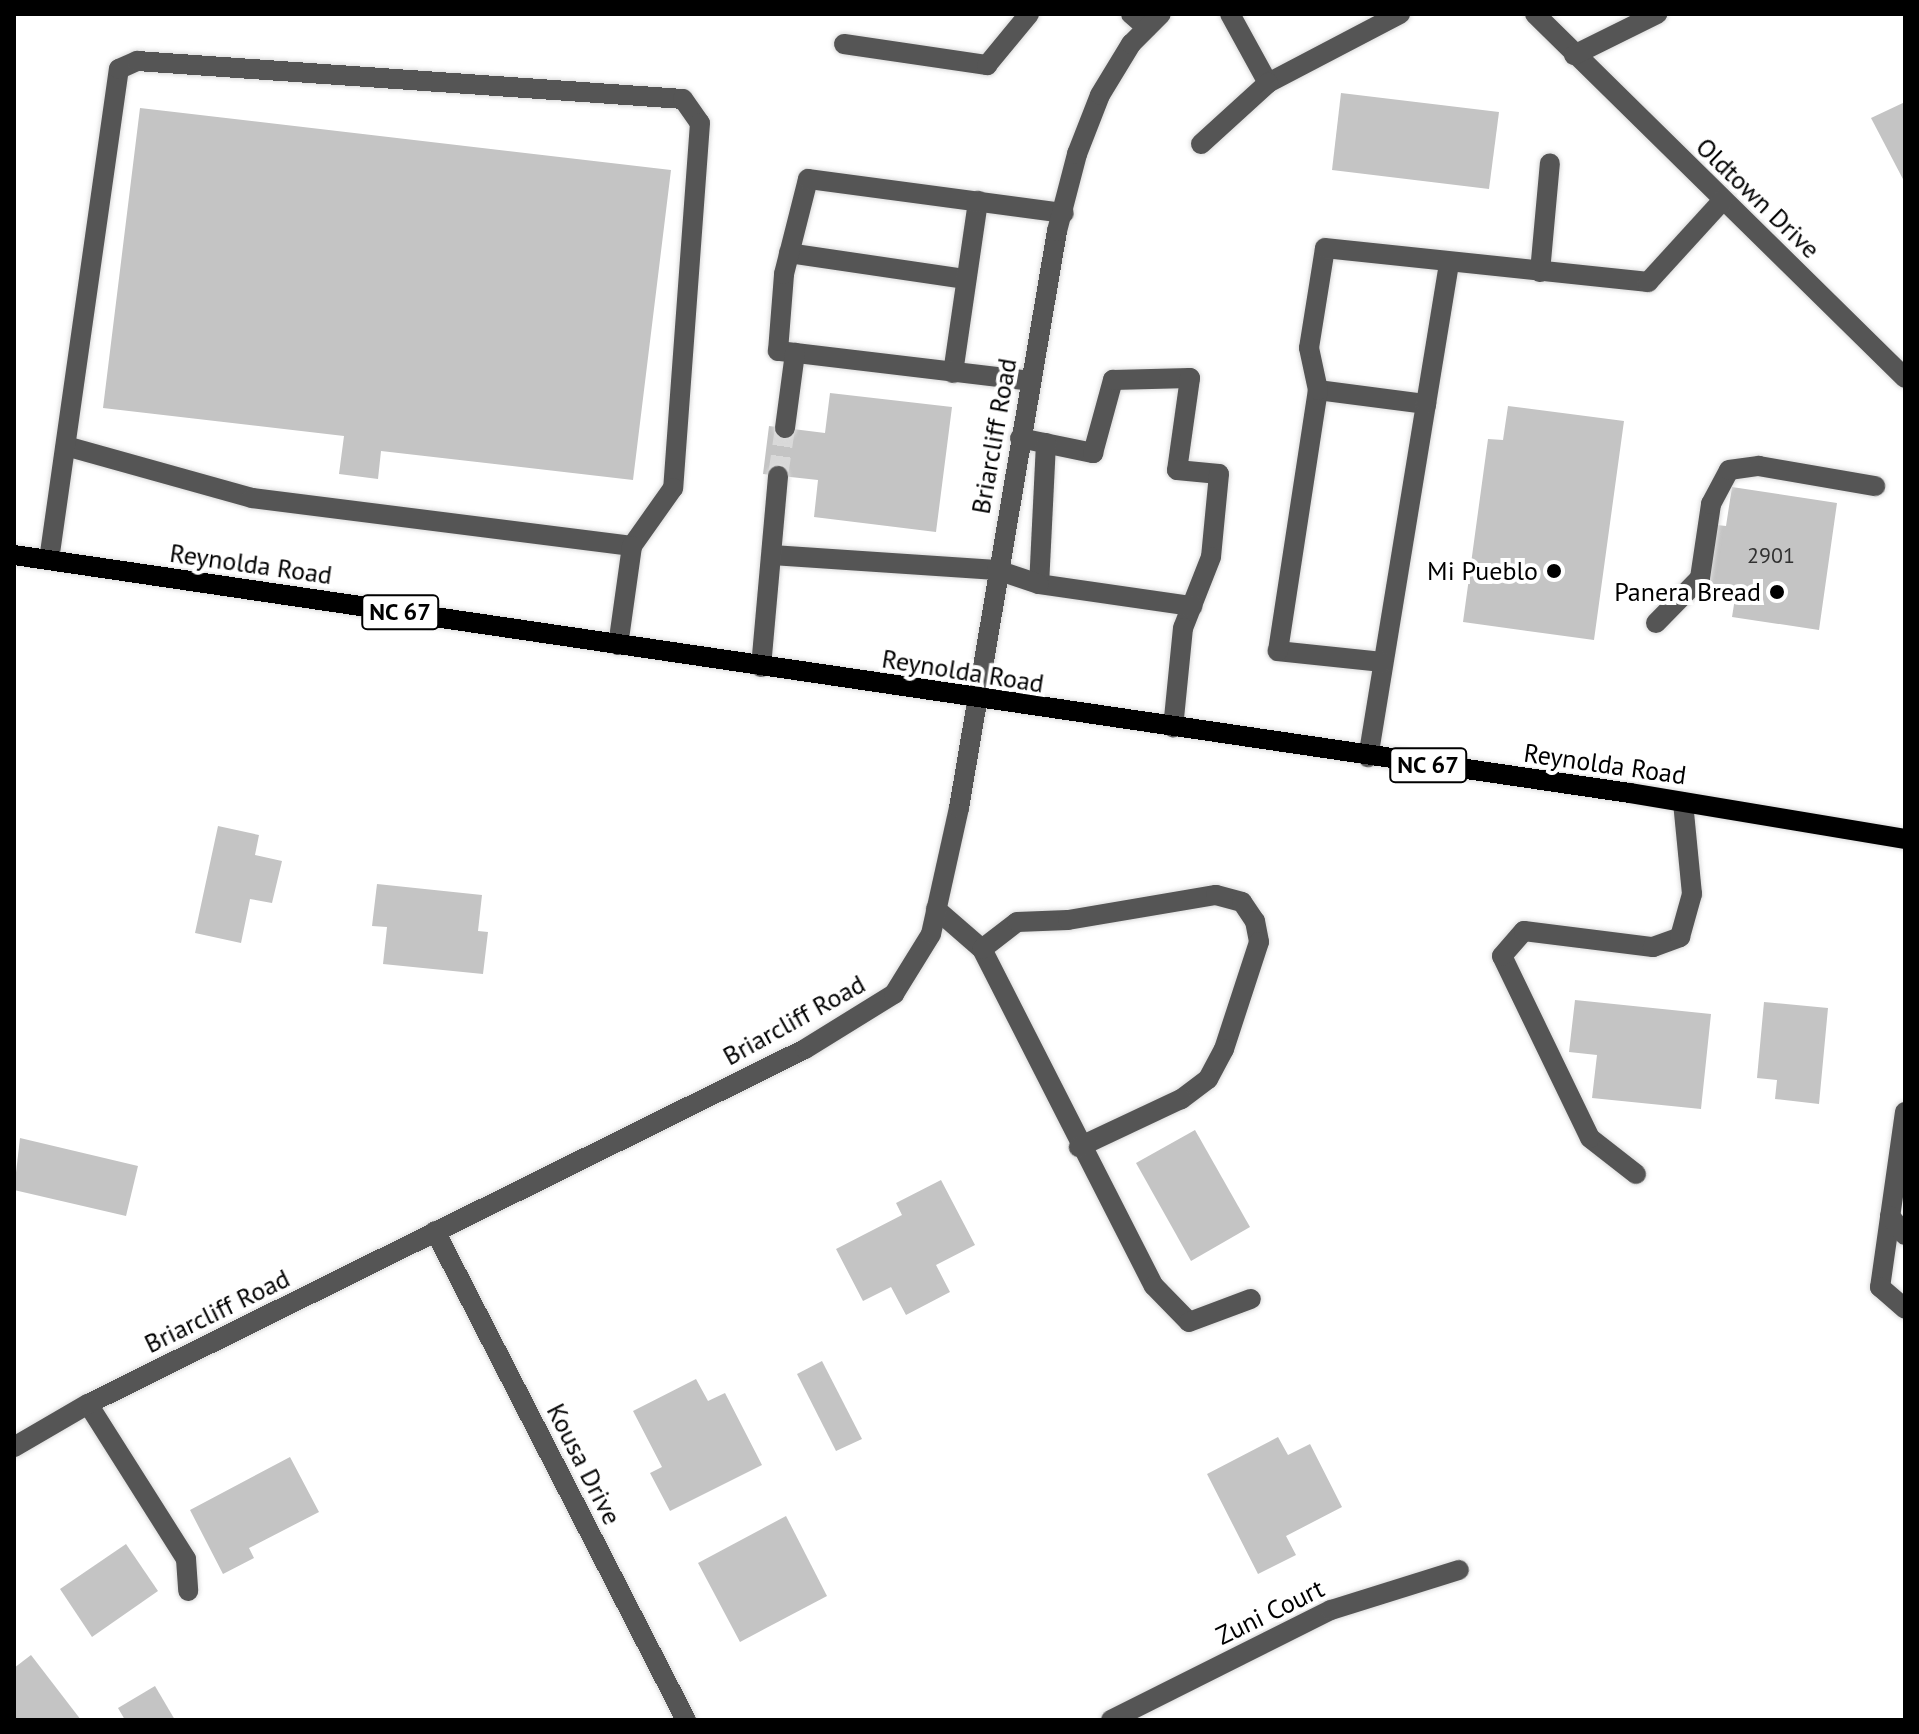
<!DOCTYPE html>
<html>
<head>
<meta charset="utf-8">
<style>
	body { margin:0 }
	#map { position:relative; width:1919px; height:1734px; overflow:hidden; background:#fff; font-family:"PT Sans",sans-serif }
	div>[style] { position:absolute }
	.building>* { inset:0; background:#c4c4c4 }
	.minor-tunnel>* { height:20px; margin-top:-10px; transform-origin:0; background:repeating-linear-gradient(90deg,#d9d9d9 0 20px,transparent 0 30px) }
	.roads { filter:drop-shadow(0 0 2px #dbdbdb) drop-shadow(0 0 2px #dbdbdb) }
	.minor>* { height:20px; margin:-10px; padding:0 10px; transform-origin:10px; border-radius:10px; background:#555 }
	.major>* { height:20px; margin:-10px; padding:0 10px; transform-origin:10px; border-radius:10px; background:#000 }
	.dots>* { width:22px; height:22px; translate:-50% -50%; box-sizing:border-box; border:4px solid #fff; border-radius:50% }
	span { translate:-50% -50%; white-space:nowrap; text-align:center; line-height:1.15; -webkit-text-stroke:8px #fff; paint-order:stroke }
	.number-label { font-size:22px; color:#313131 }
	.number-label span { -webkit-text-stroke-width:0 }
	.shield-label span { padding:2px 6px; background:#fff; border:2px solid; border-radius:6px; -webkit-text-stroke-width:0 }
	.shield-label { font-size:24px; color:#000; font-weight:700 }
	.street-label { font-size:26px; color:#000 }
	.poi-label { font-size:26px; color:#000 }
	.right { translate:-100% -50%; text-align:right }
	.frame { position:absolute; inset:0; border:16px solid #000; pointer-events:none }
</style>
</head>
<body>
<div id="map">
	<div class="building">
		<i style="clip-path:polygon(1341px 93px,1499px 112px,1489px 189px,1332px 170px)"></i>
		<i style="clip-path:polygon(1905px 102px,1905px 183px,1871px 118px)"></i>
		<i style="clip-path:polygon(140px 108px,671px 170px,633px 480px,381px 451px,378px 479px,339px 474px,344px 436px,103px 408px)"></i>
		<i style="clip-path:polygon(830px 393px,952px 407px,936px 532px,814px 517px,818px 480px,763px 474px,769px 426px,825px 433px)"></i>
		<i style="clip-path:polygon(1508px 406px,1624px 421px,1594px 640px,1463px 622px,1488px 439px,1503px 440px)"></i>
		<i style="clip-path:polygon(1732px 487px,1837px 503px,1819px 630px,1732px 617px,1736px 592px,1708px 587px,1717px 525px,1726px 526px)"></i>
		<i style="clip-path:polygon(218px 826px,259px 835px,255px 855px,282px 861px,272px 903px,250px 899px,241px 943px,195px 933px)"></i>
		<i style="clip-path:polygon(377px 884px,482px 895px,478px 931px,488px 932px,483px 974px,383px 964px,387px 927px,372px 926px)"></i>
		<i style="clip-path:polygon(1575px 1000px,1711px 1014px,1701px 1109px,1592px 1098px,1597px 1055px,1569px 1052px)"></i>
		<i style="clip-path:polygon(1764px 1002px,1828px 1008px,1819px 1104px,1775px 1099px,1777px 1080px,1757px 1078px)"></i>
		<i style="clip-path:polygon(1195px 1130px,1250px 1227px,1191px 1261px,1136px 1163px)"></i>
		<i style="clip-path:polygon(20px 1138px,138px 1166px,126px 1216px,14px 1190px)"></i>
		<i style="clip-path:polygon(941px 1180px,975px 1245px,936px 1265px,950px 1292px,906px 1315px,891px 1287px,863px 1301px,836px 1249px,902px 1215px,896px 1203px)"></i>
		<i style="clip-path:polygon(822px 1361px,862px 1439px,836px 1451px,797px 1374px)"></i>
		<i style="clip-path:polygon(696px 1379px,708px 1401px,725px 1393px,762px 1465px,670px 1511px,650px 1473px,662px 1467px,633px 1411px)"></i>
		<i style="clip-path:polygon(1278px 1437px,1288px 1455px,1310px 1444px,1342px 1507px,1286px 1536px,1296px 1555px,1258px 1574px,1207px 1474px)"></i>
		<i style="clip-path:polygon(290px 1457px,319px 1512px,249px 1548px,254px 1558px,223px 1574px,190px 1510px)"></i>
		<i style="clip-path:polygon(786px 1516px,827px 1596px,740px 1642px,698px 1563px)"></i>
		<i style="clip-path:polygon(126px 1544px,158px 1591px,92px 1637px,60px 1589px)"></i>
		<i style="clip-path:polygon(31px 1655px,81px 1720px,14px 1720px,14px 1668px)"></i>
		<i style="clip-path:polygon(155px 1686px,175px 1720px,125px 1720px,118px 1708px)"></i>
	</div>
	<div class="minor-tunnel">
		<i style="left:778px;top:476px;width:49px;rotate:-81.7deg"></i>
	</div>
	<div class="roads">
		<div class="minor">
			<i style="left:1131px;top:14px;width:21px;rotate:41deg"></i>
			<i style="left:1230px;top:14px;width:79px;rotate:61.2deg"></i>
			<i style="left:1268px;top:83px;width:149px;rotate:-27.6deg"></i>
			<i style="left:1535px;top:14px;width:519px;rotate:44.53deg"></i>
			<i style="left:844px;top:44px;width:145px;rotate:8.4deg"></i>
			<i style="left:987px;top:65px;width:66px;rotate:-50.5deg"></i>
			<i style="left:1574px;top:55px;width:93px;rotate:-26.3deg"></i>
			<i style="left:1201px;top:144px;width:91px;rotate:-42.3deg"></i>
			<i style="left:789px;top:253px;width:179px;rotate:8.4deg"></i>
			<i style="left:1540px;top:272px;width:109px;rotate:-84.8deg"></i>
			<i style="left:953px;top:373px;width:174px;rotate:-81.7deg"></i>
			<i style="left:1031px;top:381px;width:255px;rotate:-173.2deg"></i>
			<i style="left:778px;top:351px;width:77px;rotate:-85.5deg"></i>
			<i style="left:784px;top:274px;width:98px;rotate:-75.8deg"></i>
			<i style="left:808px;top:179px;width:258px;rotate:7.6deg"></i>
			<i style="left:1318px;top:390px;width:109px;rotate:7.4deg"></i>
			<i style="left:1426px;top:404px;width:358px;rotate:99.3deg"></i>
			<i style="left:1426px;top:404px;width:143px;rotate:-80.7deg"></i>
			<i style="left:785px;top:428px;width:76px;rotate:-82.4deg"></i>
			<i style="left:1020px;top:438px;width:75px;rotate:11.6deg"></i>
			<i style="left:1093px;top:453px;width:76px;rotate:-74.7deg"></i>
			<i style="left:1113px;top:380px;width:77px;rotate:-1.5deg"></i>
			<i style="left:1190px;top:378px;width:93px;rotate:98deg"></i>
			<i style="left:1177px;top:470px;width:42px;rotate:5.4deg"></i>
			<i style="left:1219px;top:474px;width:83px;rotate:95.5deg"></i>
			<i style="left:1211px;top:557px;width:76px;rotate:111.5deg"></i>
			<i style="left:1183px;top:628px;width:100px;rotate:95.7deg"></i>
			<i style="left:1046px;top:443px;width:141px;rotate:92.8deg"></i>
			<i style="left:1039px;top:584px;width:155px;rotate:8.2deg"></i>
			<i style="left:66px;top:446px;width:193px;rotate:15.6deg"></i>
			<i style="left:252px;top:498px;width:383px;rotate:7.2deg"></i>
			<i style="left:772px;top:555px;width:225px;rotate:3.8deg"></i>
			<i style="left:997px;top:570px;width:44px;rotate:18.4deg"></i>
			<i style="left:49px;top:560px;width:496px;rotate:-81.9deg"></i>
			<i style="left:119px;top:69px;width:20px;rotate:-24deg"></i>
			<i style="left:137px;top:61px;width:547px;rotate:3.98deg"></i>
			<i style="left:683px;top:99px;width:29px;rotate:55deg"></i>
			<i style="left:700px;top:123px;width:366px;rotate:94.2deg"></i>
			<i style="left:673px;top:488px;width:71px;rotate:125.3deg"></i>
			<i style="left:632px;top:546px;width:100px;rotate:98deg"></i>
			<i style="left:1656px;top:623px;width:63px;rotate:-45.6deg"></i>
			<i style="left:1700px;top:578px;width:75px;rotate:-81.5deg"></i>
			<i style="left:1711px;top:504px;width:38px;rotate:-62deg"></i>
			<i style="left:1729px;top:470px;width:30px;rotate:-8deg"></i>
			<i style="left:1759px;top:466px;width:118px;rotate:9.8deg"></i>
			<i style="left:1382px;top:662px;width:105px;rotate:-174deg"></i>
			<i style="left:1278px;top:651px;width:264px;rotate:-81.3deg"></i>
			<i style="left:1318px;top:390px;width:43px;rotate:-102.1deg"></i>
			<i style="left:1309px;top:348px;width:101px;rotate:-80.9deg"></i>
			<i style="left:1325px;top:248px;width:325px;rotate:6deg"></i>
			<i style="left:1648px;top:282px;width:111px;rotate:-47.6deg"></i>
			<i style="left:761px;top:667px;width:192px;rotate:-84.9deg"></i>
			<i style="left:936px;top:909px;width:61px;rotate:41deg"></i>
			<i style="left:982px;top:949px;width:378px;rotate:63deg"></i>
			<i style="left:1154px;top:1286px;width:50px;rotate:45.8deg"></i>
			<i style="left:1189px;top:1322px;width:66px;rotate:-20.4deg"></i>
			<i style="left:982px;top:949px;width:44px;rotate:-37.6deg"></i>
			<i style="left:1017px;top:922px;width:51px;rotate:-2.2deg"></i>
			<i style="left:1068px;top:920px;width:150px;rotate:-9.6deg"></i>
			<i style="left:1216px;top:895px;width:27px;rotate:15deg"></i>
			<i style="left:1242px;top:902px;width:23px;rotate:56deg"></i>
			<i style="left:1255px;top:921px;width:21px;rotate:79deg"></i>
			<i style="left:1259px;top:942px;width:113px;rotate:108.1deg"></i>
			<i style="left:1224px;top:1049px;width:34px;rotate:118deg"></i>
			<i style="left:1208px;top:1079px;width:34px;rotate:143deg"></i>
			<i style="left:1181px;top:1099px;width:113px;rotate:154.8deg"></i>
			<i style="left:1905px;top:1112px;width:177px;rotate:98.1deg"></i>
			<i style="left:1880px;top:1287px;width:33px;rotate:41deg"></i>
			<i style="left:1636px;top:1174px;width:58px;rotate:-142deg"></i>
			<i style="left:1590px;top:1138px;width:202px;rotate:-115.8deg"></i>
			<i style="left:1502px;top:956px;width:33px;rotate:-49deg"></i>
			<i style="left:1524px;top:931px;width:130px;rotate:7.1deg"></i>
			<i style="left:1653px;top:947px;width:29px;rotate:-20deg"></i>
			<i style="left:1680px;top:937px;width:45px;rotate:-74.4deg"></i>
			<i style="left:1692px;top:894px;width:92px;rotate:-95.6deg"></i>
			<i style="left:1890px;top:1216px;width:24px;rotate:52deg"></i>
			<i style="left:435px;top:1231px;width:550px;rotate:62.83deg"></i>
			<i style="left:88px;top:1404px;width:183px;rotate:57.7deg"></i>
			<i style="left:186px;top:1559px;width:32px;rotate:86deg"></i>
			<i style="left:14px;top:1447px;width:86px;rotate:-30.2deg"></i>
			<i style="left:88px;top:1404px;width:800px;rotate:-26.34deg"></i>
			<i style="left:805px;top:1049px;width:105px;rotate:-31.7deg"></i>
			<i style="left:894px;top:994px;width:70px;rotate:-58.3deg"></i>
			<i style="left:931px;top:934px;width:129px;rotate:-77.5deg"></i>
			<i style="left:959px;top:808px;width:585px;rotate:-80.36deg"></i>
			<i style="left:1057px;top:231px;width:80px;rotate:-75.4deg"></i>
			<i style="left:1077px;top:154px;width:63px;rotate:-68.7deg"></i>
			<i style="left:1100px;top:95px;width:60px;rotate:-58.7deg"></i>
			<i style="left:1131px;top:44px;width:42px;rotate:-45deg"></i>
			<i style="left:1111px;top:1720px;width:246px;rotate:-26.6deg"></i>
			<i style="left:1331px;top:1610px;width:134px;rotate:-17.4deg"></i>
		</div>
		<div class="major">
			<i style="left:14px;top:555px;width:1633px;rotate:8.38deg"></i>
			<i style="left:1630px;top:793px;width:279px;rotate:9.5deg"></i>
		</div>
	</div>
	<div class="dots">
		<i style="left:1554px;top:571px;background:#000"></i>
		<i style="left:1777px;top:592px;background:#000"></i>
	</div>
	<div class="number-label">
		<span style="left:1771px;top:556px">2901</span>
	</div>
	<div class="shield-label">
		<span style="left:400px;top:612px">NC 67</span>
		<span style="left:1428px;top:765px">NC 67</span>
	</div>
	<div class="street-label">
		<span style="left:1758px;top:198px;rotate:44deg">Oldtown Drive</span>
		<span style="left:994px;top:436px;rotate:-80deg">Briarcliff Road</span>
		<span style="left:251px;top:564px;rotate:8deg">Reynolda Road</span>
		<span style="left:963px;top:671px;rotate:9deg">Reynolda Road</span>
		<span style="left:1605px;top:764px;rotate:8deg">Reynolda Road</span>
		<span style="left:794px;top:1020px;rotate:-29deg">Briarcliff Road</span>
		<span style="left:217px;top:1311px;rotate:-26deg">Briarcliff Road</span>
		<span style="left:584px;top:1464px;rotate:63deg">Kousa Drive</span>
		<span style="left:1270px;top:1612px;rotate:-26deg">Zuni Court</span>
	</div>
	<div class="poi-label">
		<span class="right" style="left:1538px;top:571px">Mi Pueblo</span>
		<span class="right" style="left:1761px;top:592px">Panera Bread</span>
	</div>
	<div class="frame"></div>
</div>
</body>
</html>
